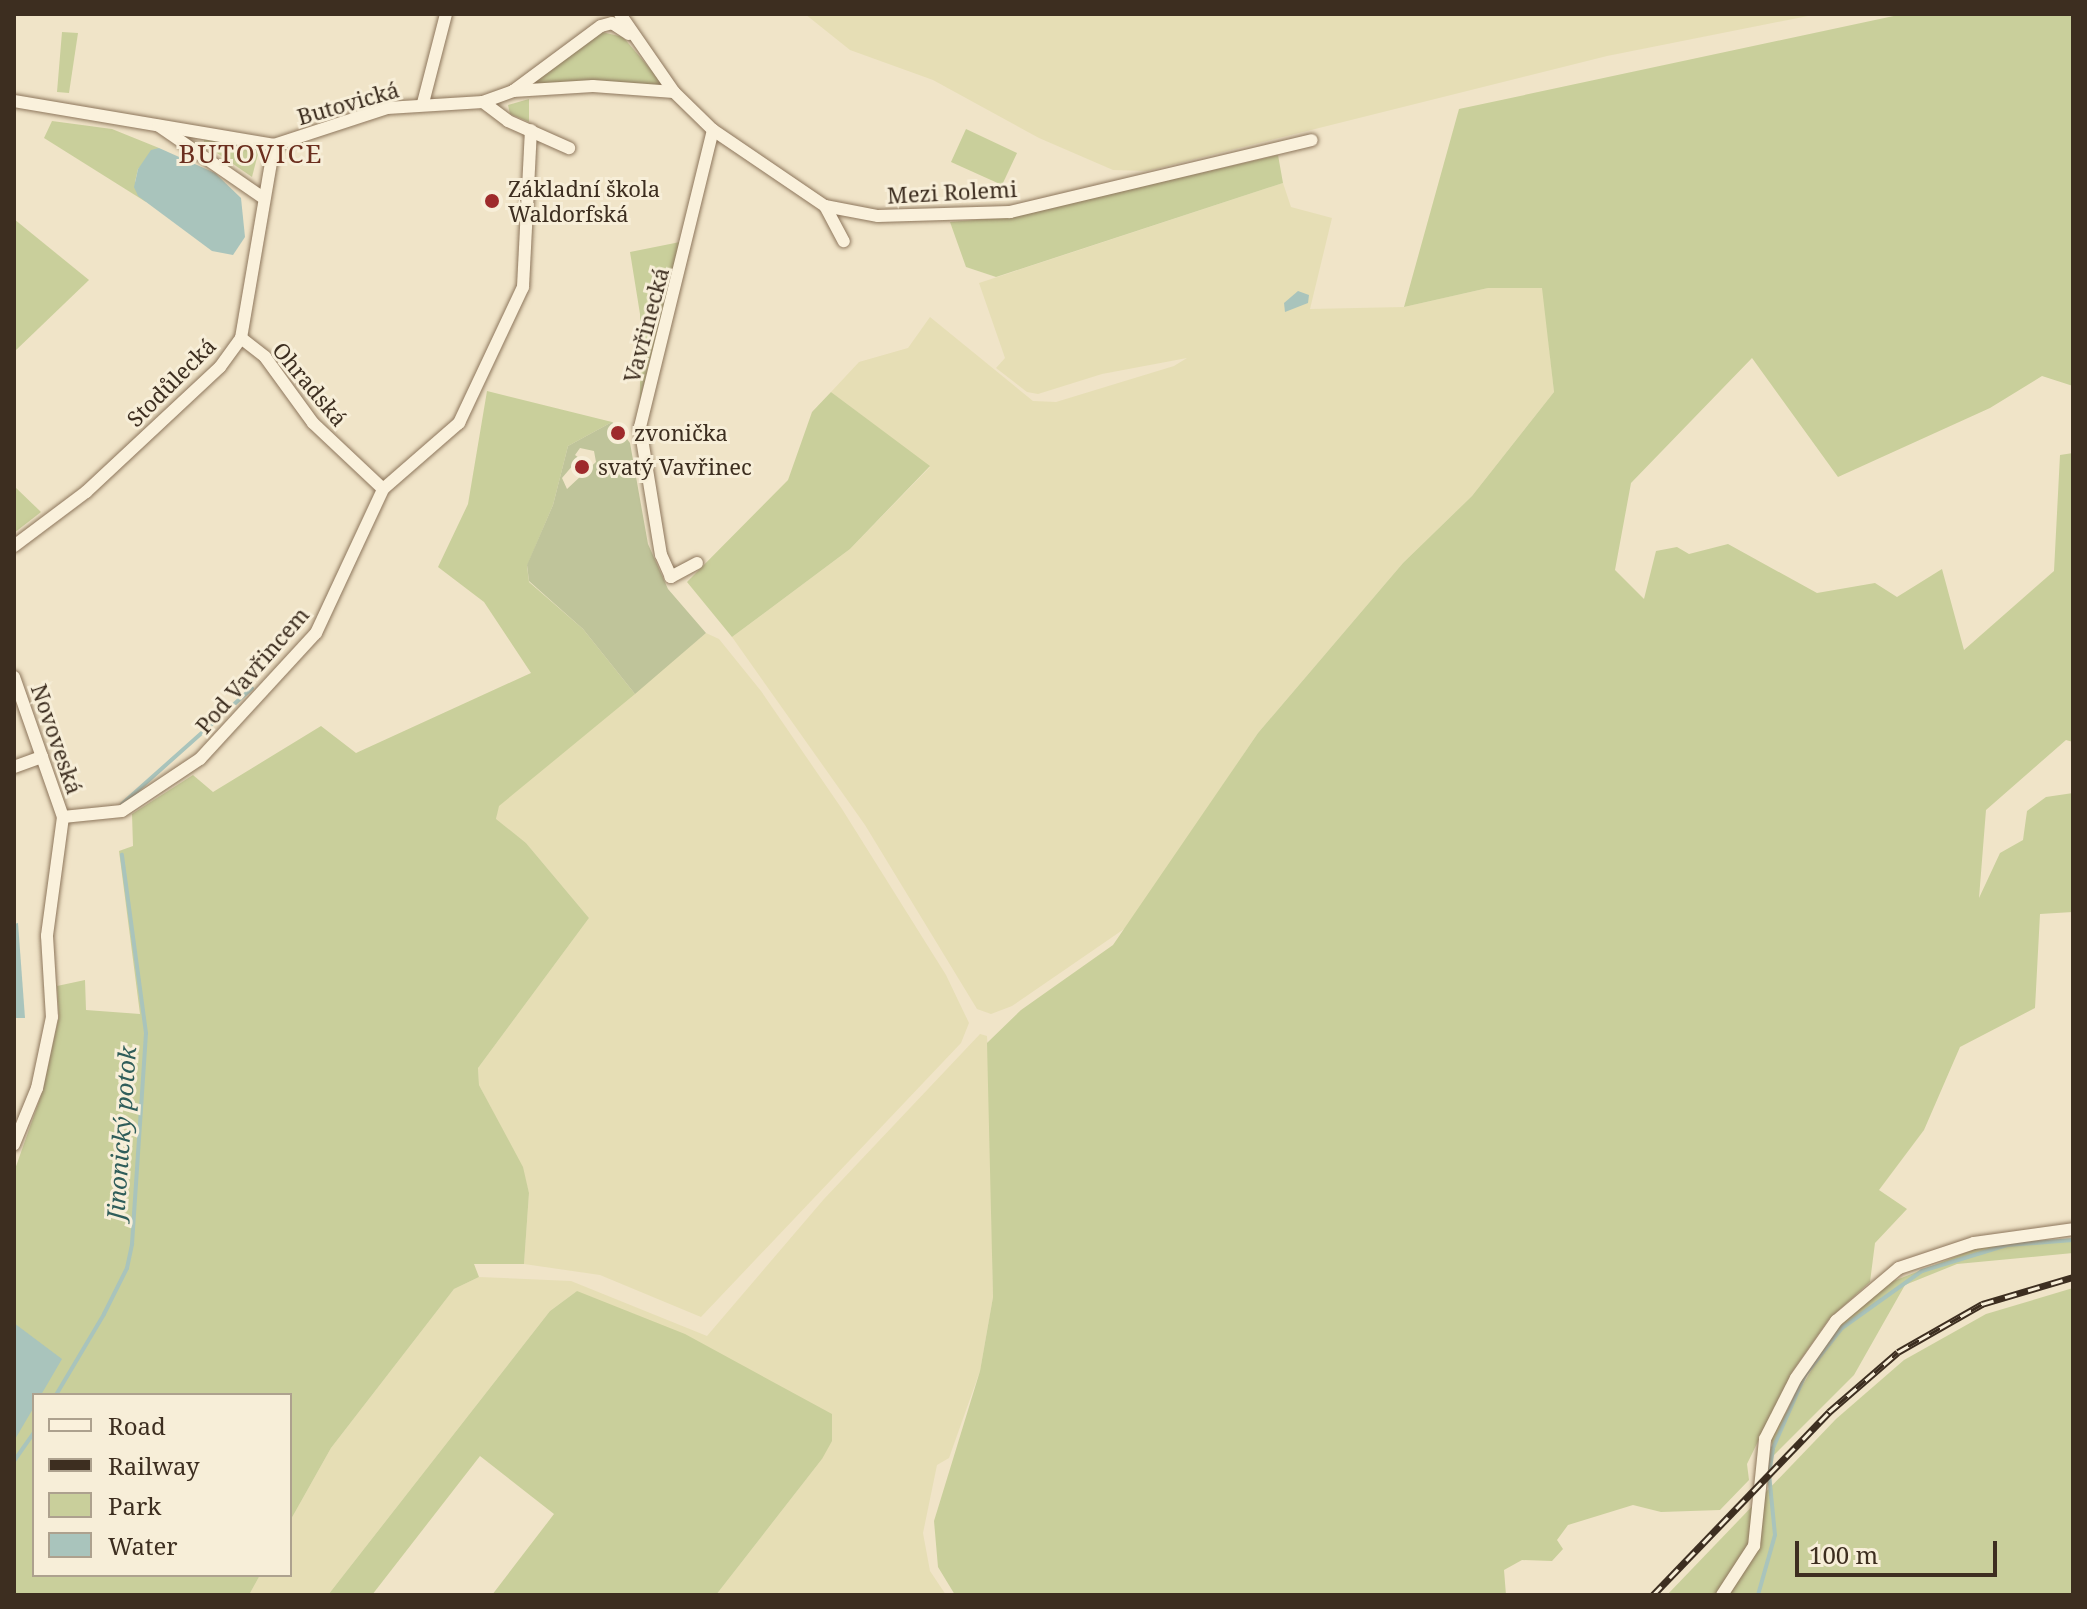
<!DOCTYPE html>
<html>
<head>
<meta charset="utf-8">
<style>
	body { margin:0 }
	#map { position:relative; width:2087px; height:1609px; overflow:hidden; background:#f0e4c8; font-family:"Noto Serif",serif }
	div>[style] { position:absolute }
	.farmland>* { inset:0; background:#e6deb5 }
	.green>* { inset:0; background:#c9cf9b }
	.cemetery>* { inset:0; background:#bfc49a }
	.water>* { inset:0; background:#a9c4bc }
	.stream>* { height:4px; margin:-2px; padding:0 2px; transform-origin:2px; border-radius:2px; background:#a9c4bc }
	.roads { filter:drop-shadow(0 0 2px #8d765c) drop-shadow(0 0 2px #8d765c) }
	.street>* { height:12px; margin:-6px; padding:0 6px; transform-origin:6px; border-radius:6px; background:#faf1dc }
	.rail>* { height:7px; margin-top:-3.5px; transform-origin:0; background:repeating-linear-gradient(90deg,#f7eed8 0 12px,#3d2e20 0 24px); box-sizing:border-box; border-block:2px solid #3d2e20 }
	.dots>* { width:22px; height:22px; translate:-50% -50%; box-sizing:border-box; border:4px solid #f7eed8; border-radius:50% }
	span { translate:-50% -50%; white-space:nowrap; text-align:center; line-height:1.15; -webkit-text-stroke:6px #f7eed8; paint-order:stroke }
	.street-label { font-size:22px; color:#3d2e20 }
	.poi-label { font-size:22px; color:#3d2e20 }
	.left { translate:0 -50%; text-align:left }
	.water-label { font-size:24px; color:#2f5d5a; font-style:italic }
	.quarter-label { font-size:26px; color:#6b2e1e; letter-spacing:2px }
	.frame { position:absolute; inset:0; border:16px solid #3d2e20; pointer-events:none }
	.legend { position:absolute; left:32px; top:1393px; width:260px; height:184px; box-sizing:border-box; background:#f7eed8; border:2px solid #ada18e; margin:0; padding:10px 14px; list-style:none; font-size:24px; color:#3d2e20 }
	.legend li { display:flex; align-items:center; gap:16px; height:40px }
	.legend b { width:40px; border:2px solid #ada18e }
	.scale { position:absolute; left:1795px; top:1541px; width:202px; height:36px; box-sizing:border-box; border:4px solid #3d2e20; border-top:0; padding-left:10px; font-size:24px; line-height:28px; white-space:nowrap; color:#3d2e20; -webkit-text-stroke:6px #f7eed8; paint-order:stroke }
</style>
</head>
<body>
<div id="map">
	<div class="farmland">
		<i style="clip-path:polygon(805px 14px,1818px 14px,1607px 56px,1147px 171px,1113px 170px,1039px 138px,933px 80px,850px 50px)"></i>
		<i style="clip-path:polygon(1283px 183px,1291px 207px,1332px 218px,1310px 309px,1404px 307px,1488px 288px,1543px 288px,1554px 392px,1472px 496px,1403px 563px,1258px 733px,1127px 927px,1012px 1006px,991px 1014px,977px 1009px,865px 825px,732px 637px,850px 549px,930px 467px,831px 392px,859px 362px,908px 348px,930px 317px,1033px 401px,1056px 402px,1174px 366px,1187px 358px,1102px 374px,1038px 394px,1027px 392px,996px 368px,1005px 358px,979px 283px)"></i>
		<i style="clip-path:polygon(706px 633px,719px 639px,761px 691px,842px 809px,946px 975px,969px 1023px,961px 1043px,701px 1317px,600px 1275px,524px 1264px,529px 1193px,522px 1167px,479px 1085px,478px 1068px,589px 918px,526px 843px,496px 820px,498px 806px)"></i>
		<i style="clip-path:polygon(980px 1034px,987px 1036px,989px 1071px,993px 1297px,980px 1371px,949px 1458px,937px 1465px,923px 1533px,930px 1571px,946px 1595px,716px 1595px,822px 1459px,577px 1291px,550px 1311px,328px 1595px,249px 1595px,260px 1575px,290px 1575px,290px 1521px,331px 1448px,454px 1289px,479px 1277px,571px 1281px,707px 1336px,824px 1199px)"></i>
	</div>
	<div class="green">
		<i style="clip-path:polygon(1903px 14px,2073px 14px,2073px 386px,2042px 376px,1990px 408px,1838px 477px,1752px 358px,1631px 483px,1615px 570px,1644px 599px,1656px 551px,1677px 547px,1689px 554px,1728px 544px,1817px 593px,1875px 583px,1897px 597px,1942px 569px,1964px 650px,2054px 571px,2060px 455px,2073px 453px,2073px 742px,2066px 740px,1986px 810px,1979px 898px,2000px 853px,2023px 840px,2027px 811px,2046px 797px,2073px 793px,2073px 912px,2040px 914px,2035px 1008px,1960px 1047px,1924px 1130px,1879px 1190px,1907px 1209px,1875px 1243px,1870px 1282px,1829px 1319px,1792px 1372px,1747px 1464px,1749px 1480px,1720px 1510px,1661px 1512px,1633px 1505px,1568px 1525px,1557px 1540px,1563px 1549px,1552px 1561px,1522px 1560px,1504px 1570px,1506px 1595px,955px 1595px,938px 1567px,934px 1521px,980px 1371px,993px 1297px,987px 1043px,1021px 1010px,1113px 945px,1258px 733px,1403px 563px,1472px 496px,1554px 392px,1542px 288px,1488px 288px,1404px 307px,1459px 109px)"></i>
		<i style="clip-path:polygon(62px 32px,78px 33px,69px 93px,57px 92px)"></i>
		<i style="clip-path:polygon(602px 32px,623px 37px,664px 85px,523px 88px)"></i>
		<i style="clip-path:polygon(529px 99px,529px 122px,510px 114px,508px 105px)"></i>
		<i style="clip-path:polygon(52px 121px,112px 129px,159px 148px,138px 169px,135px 182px,146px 202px,44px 138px)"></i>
		<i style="clip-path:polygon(966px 129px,1017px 153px,1002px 185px,951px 162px)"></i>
		<i style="clip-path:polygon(204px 139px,259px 150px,252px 177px,204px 144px)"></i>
		<i style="clip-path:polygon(1278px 155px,1283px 183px,996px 277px,966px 267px,950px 222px,1010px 217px)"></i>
		<i style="clip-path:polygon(14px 219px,89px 280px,14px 352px)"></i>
		<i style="clip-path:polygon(680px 242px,640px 400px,640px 314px,630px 252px)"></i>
		<i style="clip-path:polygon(487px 391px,612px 422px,568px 446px,553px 505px,527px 566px,529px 582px,583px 629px,635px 694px,499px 806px,496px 819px,526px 843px,589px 918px,478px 1068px,479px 1085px,523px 1167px,529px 1193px,524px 1264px,474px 1264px,479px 1277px,454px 1289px,331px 1448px,290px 1521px,290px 1395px,34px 1395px,34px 1575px,260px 1575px,249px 1595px,14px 1595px,14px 1172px,43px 1090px,59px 1016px,57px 986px,85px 980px,86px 1010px,140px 1014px,119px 851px,133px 846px,132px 814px,193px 775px,213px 792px,321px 726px,356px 753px,531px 673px,484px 602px,438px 567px,468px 504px)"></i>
		<i style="clip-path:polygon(831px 392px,930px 466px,850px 549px,732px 637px,687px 582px,788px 480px,812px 412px)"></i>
		<i style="clip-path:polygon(14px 486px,41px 512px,14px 533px)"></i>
		<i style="clip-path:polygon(2073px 1240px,2073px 1253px,1957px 1264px,1905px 1285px,1854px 1375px,1774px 1455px,1771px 1437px,1837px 1328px,1891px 1282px,1980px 1247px)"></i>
		<i style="clip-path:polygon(2073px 1288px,2073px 1595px,1667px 1595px,1836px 1419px,1904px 1360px,1986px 1314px)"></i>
		<i style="clip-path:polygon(577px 1291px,685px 1334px,832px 1414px,832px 1441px,822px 1459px,716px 1595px,492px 1595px,554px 1514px,480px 1456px,372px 1595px,328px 1595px,550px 1311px)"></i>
	</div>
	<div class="cemetery">
		<i style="clip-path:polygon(evenodd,612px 422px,617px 426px,611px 431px,617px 440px,624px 435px,630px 443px,648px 544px,668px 589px,706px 633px,635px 694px,583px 629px,529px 581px,527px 565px,553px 505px,568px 446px,612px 422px,580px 448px,594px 451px,596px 462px,567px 489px,562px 478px,579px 458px,575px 455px,580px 448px)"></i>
	</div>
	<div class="water">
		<i style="clip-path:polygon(159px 148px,215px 173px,241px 198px,245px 237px,233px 255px,212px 251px,138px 196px,134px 187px,138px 169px,151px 150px)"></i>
		<i style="clip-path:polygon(1298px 291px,1309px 295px,1308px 303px,1285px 312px,1284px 303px)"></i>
		<i style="clip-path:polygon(18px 923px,25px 1018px,14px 1018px,14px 924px)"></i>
		<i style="clip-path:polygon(14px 1323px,62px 1359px,41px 1395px,34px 1395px,34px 1407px,14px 1441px)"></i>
	</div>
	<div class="stream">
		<i style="left:122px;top:804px;width:174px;rotate:-41.7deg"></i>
		<i style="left:56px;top:1395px;width:94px;rotate:-59.3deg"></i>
		<i style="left:104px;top:1314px;width:51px;rotate:-63.4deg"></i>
		<i style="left:127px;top:1268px;width:25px;rotate:-78deg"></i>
		<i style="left:132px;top:1244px;width:211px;rotate:-86.2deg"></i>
		<i style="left:146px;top:1033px;width:180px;rotate:-97.7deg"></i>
		<i style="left:14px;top:1461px;width:35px;rotate:-55deg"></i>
		<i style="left:1758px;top:1595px;width:62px;rotate:-74.2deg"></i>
		<i style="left:1775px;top:1535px;width:61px;rotate:-95.6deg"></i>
		<i style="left:1769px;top:1474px;width:26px;rotate:-81deg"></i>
		<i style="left:1773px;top:1448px;width:80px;rotate:-66.3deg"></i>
		<i style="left:1805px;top:1375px;width:60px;rotate:-51.8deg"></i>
		<i style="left:1842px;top:1328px;width:98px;rotate:-35.5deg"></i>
		<i style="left:1922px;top:1271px;width:89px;rotate:-17deg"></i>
		<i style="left:2007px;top:1245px;width:66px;rotate:-4.3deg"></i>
	</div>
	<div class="roads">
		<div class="street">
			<i style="left:620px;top:14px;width:95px;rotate:55.3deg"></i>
			<i style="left:674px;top:92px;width:54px;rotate:44.3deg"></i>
			<i style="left:713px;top:130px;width:135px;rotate:34.2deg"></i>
			<i style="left:825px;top:206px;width:54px;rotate:10.7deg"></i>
			<i style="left:878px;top:216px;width:132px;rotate:-1.7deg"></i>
			<i style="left:1010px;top:212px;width:310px;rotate:-13.4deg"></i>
			<i style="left:513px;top:91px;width:80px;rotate:-3.6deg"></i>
			<i style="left:593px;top:86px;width:81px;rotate:4.2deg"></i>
			<i style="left:14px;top:101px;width:264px;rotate:9.6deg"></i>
			<i style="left:274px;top:145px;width:119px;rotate:-18.1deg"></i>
			<i style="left:387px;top:108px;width:96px;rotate:-3.6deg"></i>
			<i style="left:483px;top:102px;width:32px;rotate:-20deg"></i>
			<i style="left:513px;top:91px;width:109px;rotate:-36.5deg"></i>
			<i style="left:601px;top:26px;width:11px;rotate:-15deg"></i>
			<i style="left:612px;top:23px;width:20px;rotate:33deg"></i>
			<i style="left:483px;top:102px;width:31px;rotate:37deg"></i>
			<i style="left:508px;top:121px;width:67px;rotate:23.9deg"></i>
			<i style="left:423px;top:103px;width:92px;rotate:-75.5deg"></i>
			<i style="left:159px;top:126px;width:125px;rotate:34.6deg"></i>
			<i style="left:825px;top:206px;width:40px;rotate:62deg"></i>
			<i style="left:241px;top:338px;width:31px;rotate:38deg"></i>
			<i style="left:265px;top:357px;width:82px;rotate:54deg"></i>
			<i style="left:313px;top:423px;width:96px;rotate:43.3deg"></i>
			<i style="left:14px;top:546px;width:90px;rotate:-36.9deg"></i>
			<i style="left:86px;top:492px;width:183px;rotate:-43deg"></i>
			<i style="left:220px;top:367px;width:36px;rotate:-54deg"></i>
			<i style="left:241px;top:338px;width:196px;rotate:-80.3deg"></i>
			<i style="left:697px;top:563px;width:30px;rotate:152deg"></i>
			<i style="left:671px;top:577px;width:24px;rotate:-114deg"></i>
			<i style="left:661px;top:555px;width:130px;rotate:-99.3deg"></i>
			<i style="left:640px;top:427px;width:306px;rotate:-76.2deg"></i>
			<i style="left:14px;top:677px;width:148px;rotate:70.7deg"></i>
			<i style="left:63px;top:817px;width:120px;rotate:97.7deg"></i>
			<i style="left:47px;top:936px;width:81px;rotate:86.5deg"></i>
			<i style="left:52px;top:1017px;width:73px;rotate:101.9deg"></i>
			<i style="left:37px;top:1088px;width:61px;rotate:112.3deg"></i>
			<i style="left:14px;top:767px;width:30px;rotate:-20deg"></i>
			<i style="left:63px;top:817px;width:59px;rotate:-5.8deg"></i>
			<i style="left:122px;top:811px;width:94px;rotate:-33.7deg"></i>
			<i style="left:200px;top:759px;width:171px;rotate:-47.4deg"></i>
			<i style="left:316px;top:633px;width:159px;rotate:-65deg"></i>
			<i style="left:383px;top:489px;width:101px;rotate:-41deg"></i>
			<i style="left:459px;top:423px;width:150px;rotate:-64.8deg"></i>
			<i style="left:523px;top:287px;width:157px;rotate:-87.1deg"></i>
			<i style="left:1722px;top:1595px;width:59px;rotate:-56.9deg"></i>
			<i style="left:1754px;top:1546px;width:108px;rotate:-84.1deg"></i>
			<i style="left:1765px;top:1439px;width:68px;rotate:-63.1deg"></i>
			<i style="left:1796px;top:1378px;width:70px;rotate:-54.9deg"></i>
			<i style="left:1836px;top:1321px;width:82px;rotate:-40.1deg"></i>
			<i style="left:1899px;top:1268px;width:79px;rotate:-18.4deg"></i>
			<i style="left:1974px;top:1243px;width:100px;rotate:-8deg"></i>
		</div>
	</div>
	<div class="rail">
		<i style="left:1653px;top:1595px;width:254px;rotate:-46.1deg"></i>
		<i style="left:1829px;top:1412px;width:91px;rotate:-41deg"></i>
		<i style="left:1898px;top:1352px;width:97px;rotate:-29.7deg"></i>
		<i style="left:1982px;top:1304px;width:95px;rotate:-16.5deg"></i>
	</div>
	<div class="dots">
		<i style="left:492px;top:201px;background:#9e2a2b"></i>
		<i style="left:618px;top:433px;background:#9e2a2b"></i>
		<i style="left:582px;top:467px;background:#9e2a2b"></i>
	</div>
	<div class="street-label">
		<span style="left:348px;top:103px;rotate:-16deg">Butovická</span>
		<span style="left:952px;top:192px;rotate:-3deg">Mezi Rolemi</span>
		<span style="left:646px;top:325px;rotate:-75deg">Vavřinecká</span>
		<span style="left:171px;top:382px;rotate:-45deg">Stodůlecká</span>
		<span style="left:310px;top:384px;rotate:50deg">Ohradská</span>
		<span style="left:252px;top:670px;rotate:-49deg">Pod Vavřincem</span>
		<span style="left:57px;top:739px;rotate:71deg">Novoveská</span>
	</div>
	<div class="poi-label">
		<span class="left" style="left:508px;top:201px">Základní škola<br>Waldorfská</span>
		<span class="left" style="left:634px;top:433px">zvonička</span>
		<span class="left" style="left:598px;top:467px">svatý Vavřinec</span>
	</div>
	<div class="water-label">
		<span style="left:121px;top:1133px;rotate:-86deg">Jinonický potok</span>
	</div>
	<div class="quarter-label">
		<span style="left:251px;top:154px">BUTOVICE</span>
	</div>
	<div class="frame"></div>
	<ul class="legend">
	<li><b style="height:10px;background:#faf1dc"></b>Road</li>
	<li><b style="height:10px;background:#3d2e20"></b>Railway</li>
	<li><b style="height:22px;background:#c9cf9b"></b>Park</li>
	<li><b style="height:22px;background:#a9c4bc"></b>Water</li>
	</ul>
	<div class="scale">100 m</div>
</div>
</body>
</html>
